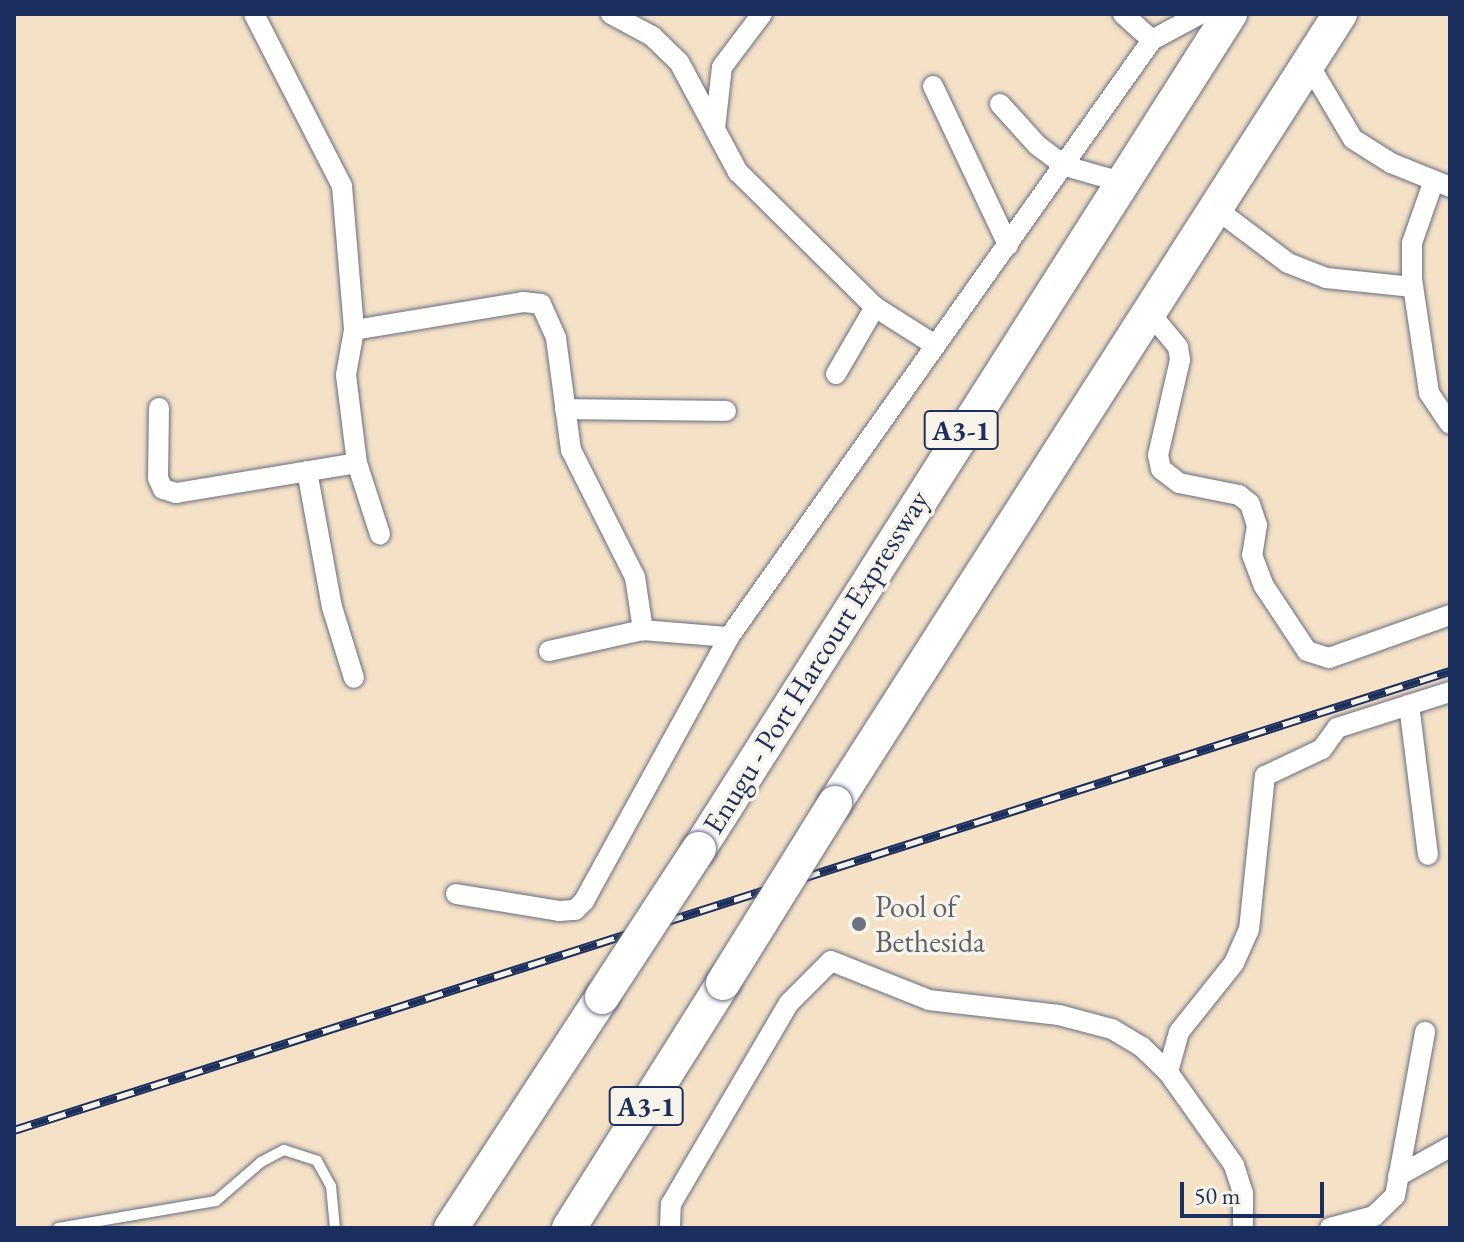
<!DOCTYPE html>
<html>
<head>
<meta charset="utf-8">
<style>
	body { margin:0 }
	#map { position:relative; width:1464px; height:1242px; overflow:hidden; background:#f4e1c6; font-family:"EB Garamond",serif }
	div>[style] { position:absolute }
	.roads { filter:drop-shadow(0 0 2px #676d82) drop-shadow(0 0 2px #676d82) }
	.service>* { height:10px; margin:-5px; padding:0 5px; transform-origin:5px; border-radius:5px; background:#fff }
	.minor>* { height:20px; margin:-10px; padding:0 10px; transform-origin:10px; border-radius:10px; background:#fff }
	.trunk>* { height:34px; margin:-17px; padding:0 17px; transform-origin:17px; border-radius:17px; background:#fff }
	.rail>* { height:9px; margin-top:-4.5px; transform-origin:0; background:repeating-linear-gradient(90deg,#f7f3e8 0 18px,#1b2f5e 0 36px); box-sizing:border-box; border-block:2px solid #1b2f5e }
	.bridges { filter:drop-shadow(0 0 2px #676d82) drop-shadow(0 0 2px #676d82) }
	.trunk-bridge>* { height:34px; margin:-17px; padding:0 17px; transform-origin:17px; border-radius:17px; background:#fff }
	.dots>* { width:22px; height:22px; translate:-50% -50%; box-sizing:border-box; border:4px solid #f7f3e8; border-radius:50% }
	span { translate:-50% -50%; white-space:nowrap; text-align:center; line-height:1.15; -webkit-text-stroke:7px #f7f3e8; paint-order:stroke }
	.shield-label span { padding:2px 6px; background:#f7f3e8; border:2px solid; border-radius:6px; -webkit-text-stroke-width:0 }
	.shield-label { font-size:28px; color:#1b2f5e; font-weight:700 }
	.street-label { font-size:30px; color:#1b2f5e }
	.worship-label { font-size:30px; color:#5b616d }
	.left { translate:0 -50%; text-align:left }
	.frame { position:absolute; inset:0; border:16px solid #1b2f5e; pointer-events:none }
	.scale { position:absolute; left:1180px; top:1182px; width:144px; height:36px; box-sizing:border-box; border:4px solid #1b2f5e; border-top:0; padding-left:10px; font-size:24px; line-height:28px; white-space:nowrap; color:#1b2f5e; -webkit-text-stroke:6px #f7f3e8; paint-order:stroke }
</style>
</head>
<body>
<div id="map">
	<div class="roads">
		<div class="service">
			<i style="left:58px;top:1228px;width:160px;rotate:-9.7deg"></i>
			<i style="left:216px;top:1201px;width:60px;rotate:-40.9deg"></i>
			<i style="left:261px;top:1162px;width:26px;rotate:-28deg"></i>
			<i style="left:284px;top:1150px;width:35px;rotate:18deg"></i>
			<i style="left:317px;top:1161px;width:29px;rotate:61deg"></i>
			<i style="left:331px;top:1186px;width:42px;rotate:84.6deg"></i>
		</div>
		<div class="minor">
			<i style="left:254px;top:14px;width:193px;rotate:62.9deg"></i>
			<i style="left:342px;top:186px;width:144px;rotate:85.2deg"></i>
			<i style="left:354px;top:330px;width:46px;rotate:100.1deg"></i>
			<i style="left:346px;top:375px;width:89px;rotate:82.9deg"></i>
			<i style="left:357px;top:463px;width:75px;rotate:72.1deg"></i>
			<i style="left:611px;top:14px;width:47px;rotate:28.2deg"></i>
			<i style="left:652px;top:36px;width:37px;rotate:44deg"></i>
			<i style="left:679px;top:62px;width:125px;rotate:61.8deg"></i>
			<i style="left:738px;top:172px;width:192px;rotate:44.6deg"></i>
			<i style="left:875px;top:307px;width:71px;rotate:32.3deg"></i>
			<i style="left:1123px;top:14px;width:39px;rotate:42deg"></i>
			<i style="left:1308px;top:63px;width:88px;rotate:59.4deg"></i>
			<i style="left:1353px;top:139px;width:45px;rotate:32.3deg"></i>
			<i style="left:1391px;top:163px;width:64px;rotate:22.1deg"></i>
			<i style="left:933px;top:86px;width:176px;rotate:64.7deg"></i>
			<i style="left:1000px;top:104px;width:55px;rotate:47.9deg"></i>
			<i style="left:1037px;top:145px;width:35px;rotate:37deg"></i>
			<i style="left:1065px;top:166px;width:58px;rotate:15.9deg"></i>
			<i style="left:715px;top:129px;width:62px;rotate:-83.6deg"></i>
			<i style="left:722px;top:67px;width:66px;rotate:-53deg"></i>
			<i style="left:1433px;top:183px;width:64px;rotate:109.3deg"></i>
			<i style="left:1412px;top:243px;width:36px;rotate:90deg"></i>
			<i style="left:1412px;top:279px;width:115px;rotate:81.5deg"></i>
			<i style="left:1429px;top:393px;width:37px;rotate:56deg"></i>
			<i style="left:1215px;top:208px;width:91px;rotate:37deg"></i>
			<i style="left:1288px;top:263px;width:41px;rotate:21.5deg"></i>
			<i style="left:1326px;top:278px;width:87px;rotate:5.9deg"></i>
			<i style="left:1149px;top:312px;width:45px;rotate:50.4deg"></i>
			<i style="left:1178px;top:347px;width:13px;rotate:81deg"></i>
			<i style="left:1180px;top:360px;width:98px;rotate:103deg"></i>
			<i style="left:1158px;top:455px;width:14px;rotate:78deg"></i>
			<i style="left:1161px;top:469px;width:23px;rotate:38deg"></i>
			<i style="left:1179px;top:483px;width:61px;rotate:11.3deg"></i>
			<i style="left:1239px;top:495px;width:14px;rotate:39deg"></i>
			<i style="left:1250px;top:504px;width:22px;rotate:72deg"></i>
			<i style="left:1257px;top:525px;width:30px;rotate:99deg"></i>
			<i style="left:1252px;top:555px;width:33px;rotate:69deg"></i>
			<i style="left:1264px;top:586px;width:78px;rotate:56.5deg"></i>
			<i style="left:1307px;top:651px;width:23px;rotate:18deg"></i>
			<i style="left:1329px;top:658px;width:128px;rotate:-19.6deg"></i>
			<i style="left:354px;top:330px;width:171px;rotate:-9.4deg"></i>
			<i style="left:523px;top:302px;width:18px;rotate:6deg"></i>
			<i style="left:541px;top:304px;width:37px;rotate:66deg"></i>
			<i style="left:556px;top:338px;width:113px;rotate:82.4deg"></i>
			<i style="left:571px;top:450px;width:142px;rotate:63.3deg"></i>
			<i style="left:635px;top:577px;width:54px;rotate:81.4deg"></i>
			<i style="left:836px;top:374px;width:78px;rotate:-59.8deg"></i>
			<i style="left:159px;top:408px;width:70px;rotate:90.8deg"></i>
			<i style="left:158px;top:478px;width:12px;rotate:66deg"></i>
			<i style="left:163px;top:489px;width:14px;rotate:17deg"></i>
			<i style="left:176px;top:493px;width:183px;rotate:-9.4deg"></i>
			<i style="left:565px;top:409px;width:161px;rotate:0.7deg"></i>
			<i style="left:307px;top:471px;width:138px;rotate:79.6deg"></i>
			<i style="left:332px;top:607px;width:74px;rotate:72.8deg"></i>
			<i style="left:549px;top:651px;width:96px;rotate:-12.6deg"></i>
			<i style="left:643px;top:630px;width:86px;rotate:4.7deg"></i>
			<i style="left:1409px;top:705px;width:151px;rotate:82.8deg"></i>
			<i style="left:456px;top:894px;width:104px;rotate:9.4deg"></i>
			<i style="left:559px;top:911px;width:16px;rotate:-4deg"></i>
			<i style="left:575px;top:910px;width:13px;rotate:-45deg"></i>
			<i style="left:584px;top:901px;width:301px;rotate:-61.2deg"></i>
			<i style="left:729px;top:637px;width:732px;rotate:-54.68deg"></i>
			<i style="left:1152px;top:40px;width:55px;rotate:-28.4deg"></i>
			<i style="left:1398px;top:1176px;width:60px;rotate:-29.1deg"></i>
			<i style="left:670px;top:1228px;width:24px;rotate:-88deg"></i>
			<i style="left:671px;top:1204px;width:233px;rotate:-59.6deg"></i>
			<i style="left:789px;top:1003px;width:59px;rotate:-45deg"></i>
			<i style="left:831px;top:961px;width:105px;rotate:21.7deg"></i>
			<i style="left:929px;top:1000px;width:131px;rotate:6.6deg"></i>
			<i style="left:1059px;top:1015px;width:55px;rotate:14.8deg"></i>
			<i style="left:1112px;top:1029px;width:35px;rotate:31deg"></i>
			<i style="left:1142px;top:1047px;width:36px;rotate:44deg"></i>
			<i style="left:1243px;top:1228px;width:35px;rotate:-90deg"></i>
			<i style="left:1243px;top:1193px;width:29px;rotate:-108deg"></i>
			<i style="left:1234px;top:1165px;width:114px;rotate:-125.4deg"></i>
			<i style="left:1168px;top:1072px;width:41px;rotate:-74.6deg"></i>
			<i style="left:1179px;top:1032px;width:88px;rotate:-51.4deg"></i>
			<i style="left:1234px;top:963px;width:36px;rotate:-66deg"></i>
			<i style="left:1249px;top:930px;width:155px;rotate:-84.1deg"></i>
			<i style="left:1265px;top:776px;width:63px;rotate:-25.3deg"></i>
			<i style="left:1322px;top:749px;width:26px;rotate:-54deg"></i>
			<i style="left:1337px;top:728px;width:119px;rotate:-17.7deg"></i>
			<i style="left:1330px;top:1228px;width:46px;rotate:-15.3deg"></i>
			<i style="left:1374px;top:1216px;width:29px;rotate:-44deg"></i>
			<i style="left:1395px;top:1196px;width:167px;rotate:-79.6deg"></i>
		</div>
		<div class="trunk">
			<i style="left:835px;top:803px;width:937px;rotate:-57.38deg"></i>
			<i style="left:699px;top:849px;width:990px;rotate:-57.55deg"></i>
			<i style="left:451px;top:1228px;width:276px;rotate:-56.8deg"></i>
			<i style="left:569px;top:1228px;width:289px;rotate:-57.8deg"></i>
		</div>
	</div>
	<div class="rail">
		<i style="left:14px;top:1130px;width:1508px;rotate:-17.73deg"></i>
	</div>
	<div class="bridges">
		<div class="trunk-bridge">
			<i style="left:723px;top:983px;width:212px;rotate:-58.1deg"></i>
			<i style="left:602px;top:997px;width:177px;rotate:-56.8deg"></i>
		</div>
	</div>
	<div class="dots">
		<i style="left:859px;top:924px;background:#6b7280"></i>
	</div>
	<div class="shield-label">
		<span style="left:961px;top:430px">A3-1</span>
		<span style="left:646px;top:1106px">A3-1</span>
	</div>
	<div class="street-label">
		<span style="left:816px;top:662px;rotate:-58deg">Enugu - Port Harcourt Expressway</span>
	</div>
	<div class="worship-label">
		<span class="left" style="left:875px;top:924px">Pool of<br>Bethesida</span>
	</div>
	<div class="frame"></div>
	<div class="scale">50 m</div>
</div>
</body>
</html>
